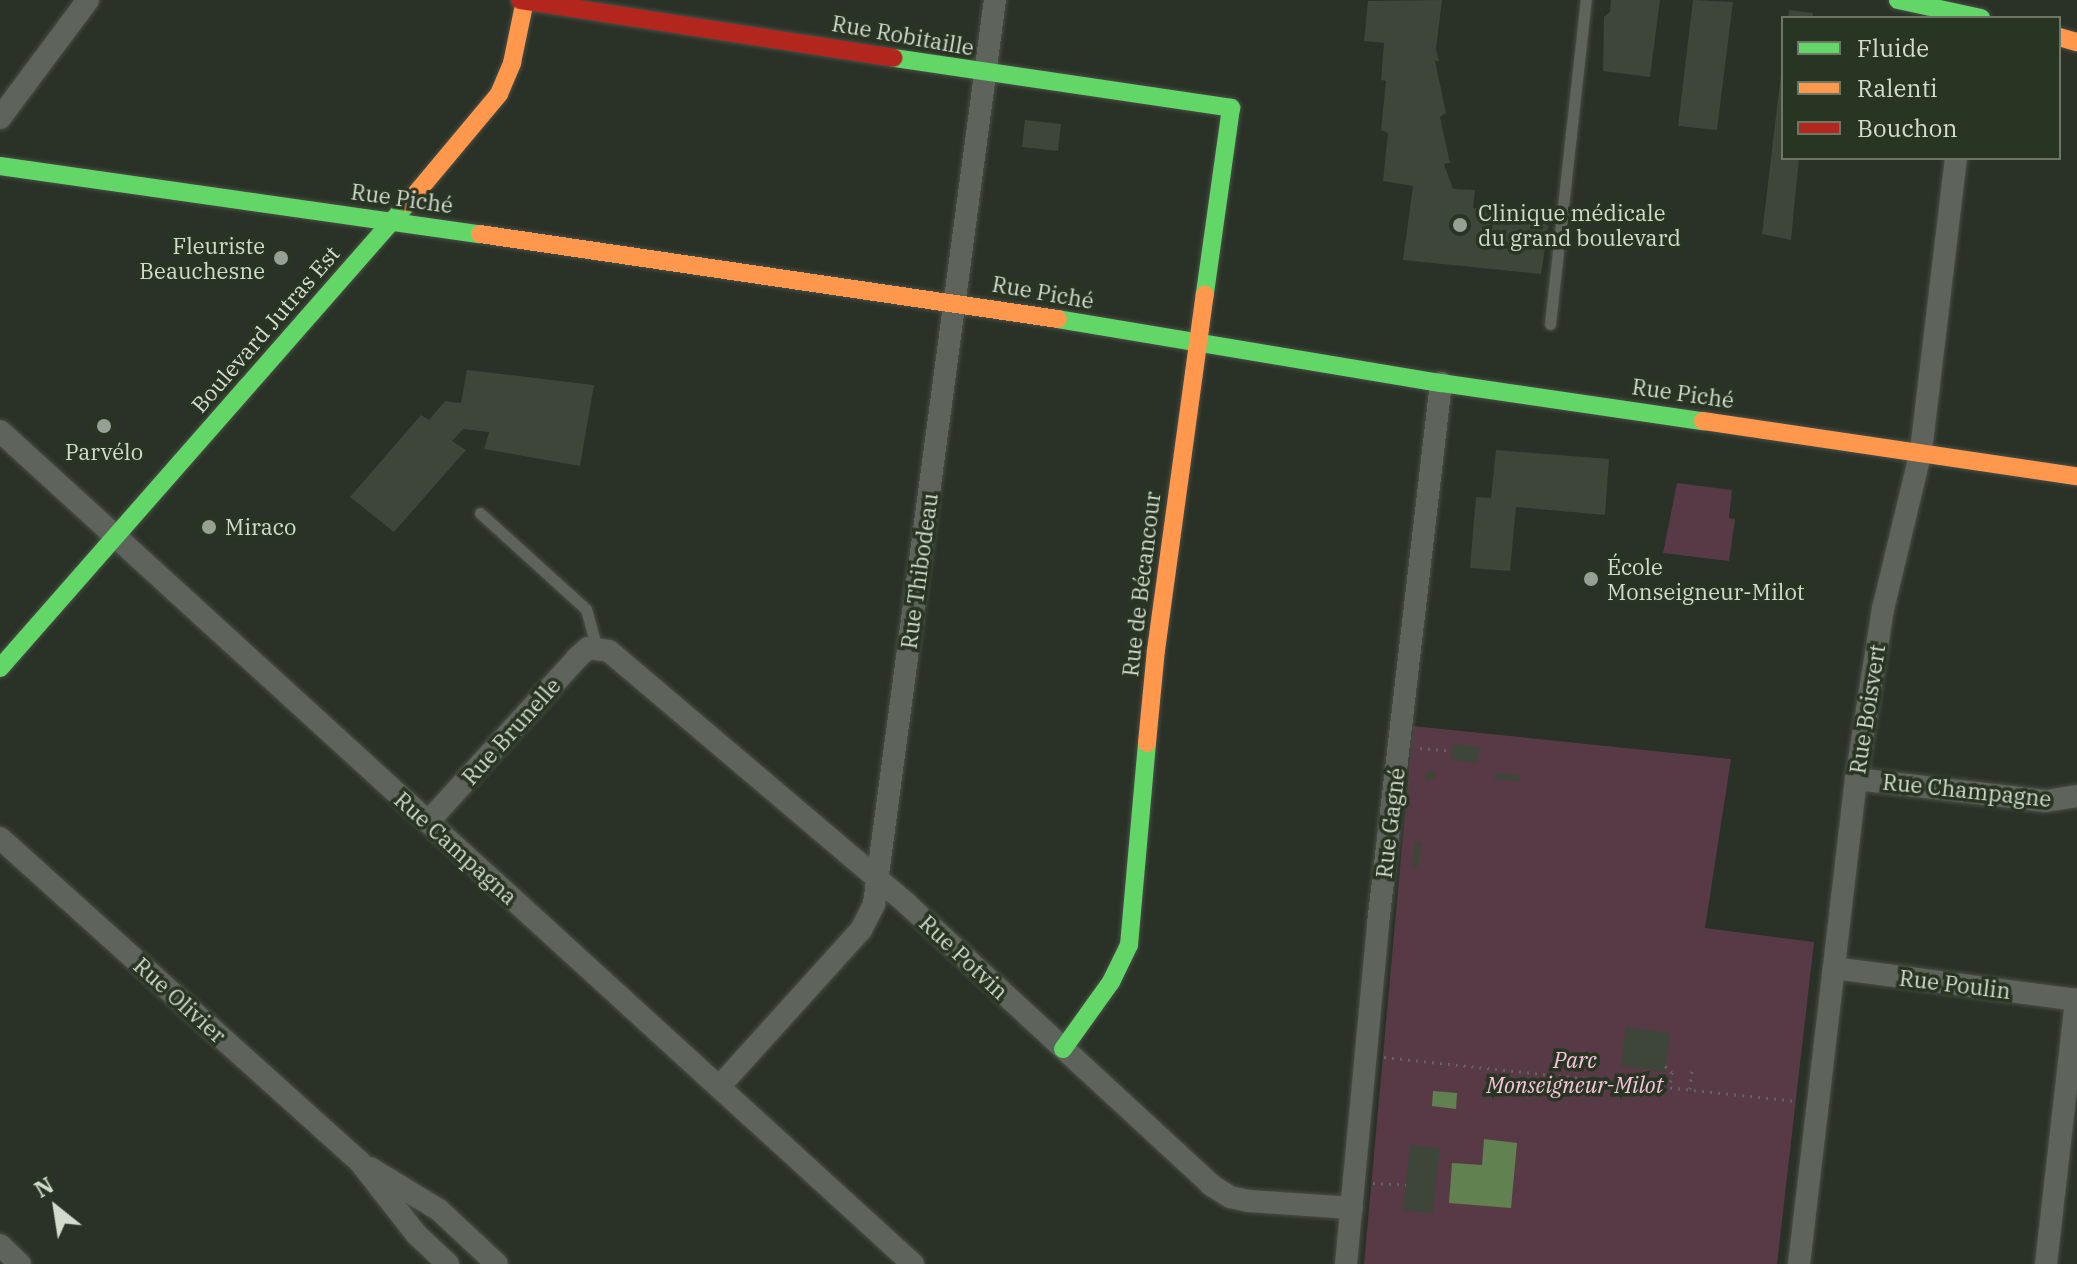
<!DOCTYPE html>
<html>
<head>
<meta charset="utf-8">
<style>
	body { margin:0 }
	#map { position:relative; width:2077px; height:1264px; overflow:hidden; background:#2a3127; font-family:"IBM Plex Serif",serif }
	div>[style] { position:absolute }
	.green>* { inset:0; background:#583a47 }
	.water>* { inset:0; background:#628151 }
	.building>* { inset:0; background:#3d4638 }
	.path>* { height:3px; margin-top:-1.5px; transform-origin:0; background:repeating-linear-gradient(90deg,#60645d 0 2px,transparent 0 8px) }
	.roads { filter:drop-shadow(0 0 2px #494e46) drop-shadow(0 0 2px #494e46) }
	.lane>* { height:11px; margin:-5.5px; padding:0 5.5px; transform-origin:5.5px; border-radius:5.5px; background:#5e635b }
	.street>* { height:22px; margin:-11px; padding:0 11px; transform-origin:11px; border-radius:11px; background:#5e635b }
	.fast>* { height:18px; margin:-9px; padding:0 9px; transform-origin:9px; border-radius:9px; background:#63d668 }
	.slow>* { height:18px; margin:-9px; padding:0 9px; transform-origin:9px; border-radius:9px; background:#ff974d }
	.jam>* { height:18px; margin:-9px; padding:0 9px; transform-origin:9px; border-radius:9px; background:#b3261e }
	.dots>* { width:22px; height:22px; translate:-50% -50%; box-sizing:border-box; border:4px solid #293523; border-radius:50% }
	span { translate:-50% -50%; white-space:nowrap; text-align:center; line-height:1.15; -webkit-text-stroke:7px #293523; paint-order:stroke }
	.street-label { font-size:22px; color:#d3dbcf }
	.poi-label { font-size:22px; color:#d3dbcf }
	.left { translate:0 -50%; text-align:left }
	.right { translate:-100% -50%; text-align:right }
	.park-label { font-size:22px; color:#f9c4dc; font-style:italic }
	.legend { position:absolute; left:1781px; top:16px; width:280px; height:144px; box-sizing:border-box; background:#293523; border:2px solid #6d7768; margin:0; padding:10px 14px; list-style:none; font-size:24px; color:#d3dbcf }
	.legend li { display:flex; align-items:center; gap:16px; height:40px }
	.legend b { width:40px; border:2px solid #6d7768 }
	.north { position:absolute; left:16px; top:1168px; width:80px; height:80px; -webkit-text-stroke:6px #293523; paint-order:stroke; rotate:330deg; font-size:22px; font-weight:700; line-height:32px; text-align:center; color:#d3dbcf }
	.north::after { content:''; display:block; margin:auto; width:28px; height:36px; background:#d3dbcf; clip-path:polygon(50% 0,100% 100%,50% 72%,0 100%) }
</style>
</head>
<body>
<div id="map">
	<div class="green">
		<i style="clip-path:polygon(1677px 483px,1732px 490px,1729px 518px,1735px 519px,1729px 561px,1663px 553px)"></i>
		<i style="clip-path:polygon(1413px 726px,1731px 759px,1705px 928px,1814px 942px,1777px 1264px,1364px 1264px)"></i>
	</div>
	<div class="water">
		<i style="clip-path:polygon(1433px 1091px,1457px 1093px,1456px 1109px,1432px 1106px)"></i>
		<i style="clip-path:polygon(1484px 1139px,1517px 1143px,1511px 1208px,1449px 1203px,1452px 1163px,1482px 1165px)"></i>
	</div>
	<div class="building">
		<i style="clip-path:polygon(1442px 0,1436px 49px,1439px 61px,1435px 61px,1446px 113px,1440px 117px,1450px 163px,1444px 164px,1453px 189px,1475px 190px,1473px 208px,1550px 216px,1541px 274px,1403px 260px,1413px 186px,1383px 181px,1388px 133px,1381px 130px,1386px 81px,1381px 80px,1384px 43px,1364px 41px,1368px 1px)"></i>
		<i style="clip-path:polygon(1611px 0,1660px 0,1650px 77px,1603px 71px,1604px 17px,1610px 12px)"></i>
		<i style="clip-path:polygon(1693px 0,1733px 2px,1717px 130px,1678px 126px)"></i>
		<i style="clip-path:polygon(1789px 10px,1813px 13px,1813px 18px,1788px 18px)"></i>
		<i style="clip-path:polygon(1781px 74px,1783px 158px,1799px 158px,1791px 240px,1762px 234px)"></i>
		<i style="clip-path:polygon(1025px 120px,1061px 124px,1058px 151px,1022px 147px)"></i>
		<i style="clip-path:polygon(467px 370px,594px 385px,580px 466px,484px 449px,489px 432px,463px 429px,452px 441px,466px 450px,394px 532px,350px 497px,421px 415px,429px 420px,445px 401px,461px 403px)"></i>
		<i style="clip-path:polygon(1496px 450px,1609px 459px,1605px 515px,1516px 507px,1510px 571px,1470px 568px,1476px 497px,1491px 498px)"></i>
		<i style="clip-path:polygon(1453px 744px,1480px 747px,1477px 763px,1451px 760px)"></i>
		<i style="clip-path:polygon(1432px 770px,1436px 776px,1428px 782px,1424px 777px)"></i>
		<i style="clip-path:polygon(1495px 773px,1519px 775px,1519px 781px,1494px 779px)"></i>
		<i style="clip-path:polygon(1415px 842px,1421px 842px,1418px 867px,1412px 866px)"></i>
		<i style="clip-path:polygon(1626px 1027px,1670px 1033px,1665px 1072px,1621px 1066px)"></i>
		<i style="clip-path:polygon(1410px 1145px,1440px 1148px,1433px 1213px,1403px 1210px)"></i>
	</div>
	<div class="path">
		<i style="left:1420px;top:748px;width:32px;rotate:5deg"></i>
		<i style="left:1384px;top:1057px;width:416px;rotate:6.1deg"></i>
		<i style="left:1665px;top:1066px;width:9px;rotate:41deg"></i>
		<i style="left:1672px;top:1072px;width:15px;rotate:98deg"></i>
		<i style="left:1690px;top:1089px;width:19px;rotate:-84deg"></i>
		<i style="left:1373px;top:1183px;width:33px;rotate:3deg"></i>
	</div>
	<div class="roads">
		<div class="lane">
			<i style="left:1550px;top:324px;width:326px;rotate:-83.7deg"></i>
			<i style="left:480px;top:513px;width:143px;rotate:42.2deg"></i>
			<i style="left:586px;top:609px;width:41px;rotate:74.6deg"></i>
		</div>
		<div class="street">
			<i style="left:0;top:118px;width:147px;rotate:-53.3deg"></i>
			<i style="left:0;top:431px;width:1236px;rotate:42.38deg"></i>
			<i style="left:1856px;top:779px;width:191px;rotate:6.6deg"></i>
			<i style="left:2046px;top:801px;width:31px;rotate:-9deg"></i>
			<i style="left:428px;top:822px;width:222px;rotate:-47.7deg"></i>
			<i style="left:577px;top:658px;width:15px;rotate:-42deg"></i>
			<i style="left:588px;top:648px;width:21px;rotate:8deg"></i>
			<i style="left:609px;top:651px;width:391px;rotate:40.3deg"></i>
			<i style="left:907px;top:904px;width:414px;rotate:42.7deg"></i>
			<i style="left:1211px;top:1185px;width:22px;rotate:32deg"></i>
			<i style="left:1230px;top:1197px;width:19px;rotate:12deg"></i>
			<i style="left:1249px;top:1201px;width:103px;rotate:3.9deg"></i>
			<i style="left:0;top:838px;width:483px;rotate:42deg"></i>
			<i style="left:359px;top:1161px;width:93px;rotate:52deg"></i>
			<i style="left:416px;top:1234px;width:44px;rotate:43.2deg"></i>
			<i style="left:1834px;top:968px;width:245px;rotate:7.5deg"></i>
			<i style="left:719px;top:1087px;width:212px;rotate:-47.9deg"></i>
			<i style="left:861px;top:930px;width:29px;rotate:-63deg"></i>
			<i style="left:874px;top:904px;width:912px;rotate:-82.38deg"></i>
			<i style="left:370px;top:1168px;width:81px;rotate:31.3deg"></i>
			<i style="left:439px;top:1210px;width:79px;rotate:43deg"></i>
			<i style="left:0;top:1245px;width:28px;rotate:44deg"></i>
			<i style="left:1346px;top:1264px;width:342px;rotate:-84.6deg"></i>
			<i style="left:1378px;top:924px;width:545px;rotate:-83.36deg"></i>
			<i style="left:1799px;top:1264px;width:488px;rotate:-83.3deg"></i>
			<i style="left:1856px;top:779px;width:172px;rotate:-81deg"></i>
			<i style="left:1883px;top:609px;width:163px;rotate:-76.5deg"></i>
			<i style="left:1921px;top:451px;width:295px;rotate:-83.2deg"></i>
			<i style="left:2046px;top:1264px;width:266px;rotate:-83.5deg"></i>
		</div>
		<div class="fast">
			<i style="left:1898px;top:0;width:85px;rotate:12.2deg"></i>
			<i style="left:894px;top:58px;width:341px;rotate:8.4deg"></i>
			<i style="left:1231px;top:108px;width:188px;rotate:98deg"></i>
			<i style="left:0;top:166px;width:485px;rotate:8.1deg"></i>
			<i style="left:1058px;top:319px;width:388px;rotate:9.5deg"></i>
			<i style="left:1441px;top:383px;width:265px;rotate:8.3deg"></i>
			<i style="left:0;top:668px;width:619px;rotate:-48.74deg"></i>
			<i style="left:1063px;top:1049px;width:82px;rotate:-54.4deg"></i>
			<i style="left:1111px;top:982px;width:41px;rotate:-64.1deg"></i>
			<i style="left:1129px;top:945px;width:203px;rotate:-84.9deg"></i>
		</div>
		<div class="slow">
			<i style="left:2059px;top:37px;width:19px;rotate:16deg"></i>
			<i style="left:408px;top:203px;width:142px;rotate:-50.1deg"></i>
			<i style="left:499px;top:94px;width:34px;rotate:-67deg"></i>
			<i style="left:512px;top:63px;width:64px;rotate:-78.3deg"></i>
			<i style="left:480px;top:234px;width:584px;rotate:8.37deg"></i>
			<i style="left:1703px;top:421px;width:378px;rotate:8.4deg"></i>
			<i style="left:1147px;top:743px;width:93px;rotate:-84.5deg"></i>
			<i style="left:1156px;top:650px;width:359px;rotate:-82.2deg"></i>
		</div>
		<div class="jam">
			<i style="left:520px;top:0;width:378px;rotate:8.8deg"></i>
		</div>
	</div>
	<div class="dots">
		<i style="left:1460px;top:225px;background:#98a094"></i>
		<i style="left:281px;top:258px;background:#98a094"></i>
		<i style="left:104px;top:426px;background:#98a094"></i>
		<i style="left:209px;top:527px;background:#98a094"></i>
		<i style="left:1591px;top:579px;background:#98a094"></i>
	</div>
	<div class="street-label">
		<span style="left:903px;top:35px;rotate:10deg">Rue Robitaille</span>
		<span style="left:402px;top:198px;rotate:8deg">Rue Piché</span>
		<span style="left:1043px;top:292px;rotate:10deg">Rue Piché</span>
		<span style="left:265px;top:329px;rotate:-49deg">Boulevard Jutras Est</span>
		<span style="left:1683px;top:393px;rotate:8deg">Rue Piché</span>
		<span style="left:919px;top:571px;rotate:-82deg">Rue Thibodeau</span>
		<span style="left:1141px;top:584px;rotate:-83deg">Rue de Bécancour</span>
		<span style="left:1867px;top:709px;rotate:-81deg">Rue Boisvert</span>
		<span style="left:511px;top:731px;rotate:-48deg">Rue Brunelle</span>
		<span style="left:1967px;top:790px;rotate:6deg">Rue Champagne</span>
		<span style="left:1390px;top:823px;rotate:-83deg">Rue Gagné</span>
		<span style="left:456px;top:848px;rotate:42deg">Rue Campagna</span>
		<span style="left:964px;top:957px;rotate:43deg">Rue Potvin</span>
		<span style="left:1955px;top:984px;rotate:7deg">Rue Poulin</span>
		<span style="left:180px;top:1000px;rotate:42deg">Rue Olivier</span>
	</div>
	<div class="poi-label">
		<span class="left" style="left:1478px;top:225px">Clinique médicale<br>du grand boulevard</span>
		<span class="right" style="left:265px;top:258px">Fleuriste<br>Beauchesne</span>
		<span style="left:104px;top:452px">Parvélo</span>
		<span class="left" style="left:225px;top:527px">Miraco</span>
		<span class="left" style="left:1607px;top:579px">École<br>Monseigneur-Milot</span>
	</div>
	<div class="park-label">
		<span style="left:1575px;top:1072px">Parc<br>Monseigneur-Milot</span>
	</div>
	<ul class="legend">
	<li><b style="height:10px;background:#63d668"></b>Fluide</li>
	<li><b style="height:10px;background:#ff974d"></b>Ralenti</li>
	<li><b style="height:10px;background:#b3261e"></b>Bouchon</li>
	</ul>
	<div class="north">N</div>
</div>
</body>
</html>
